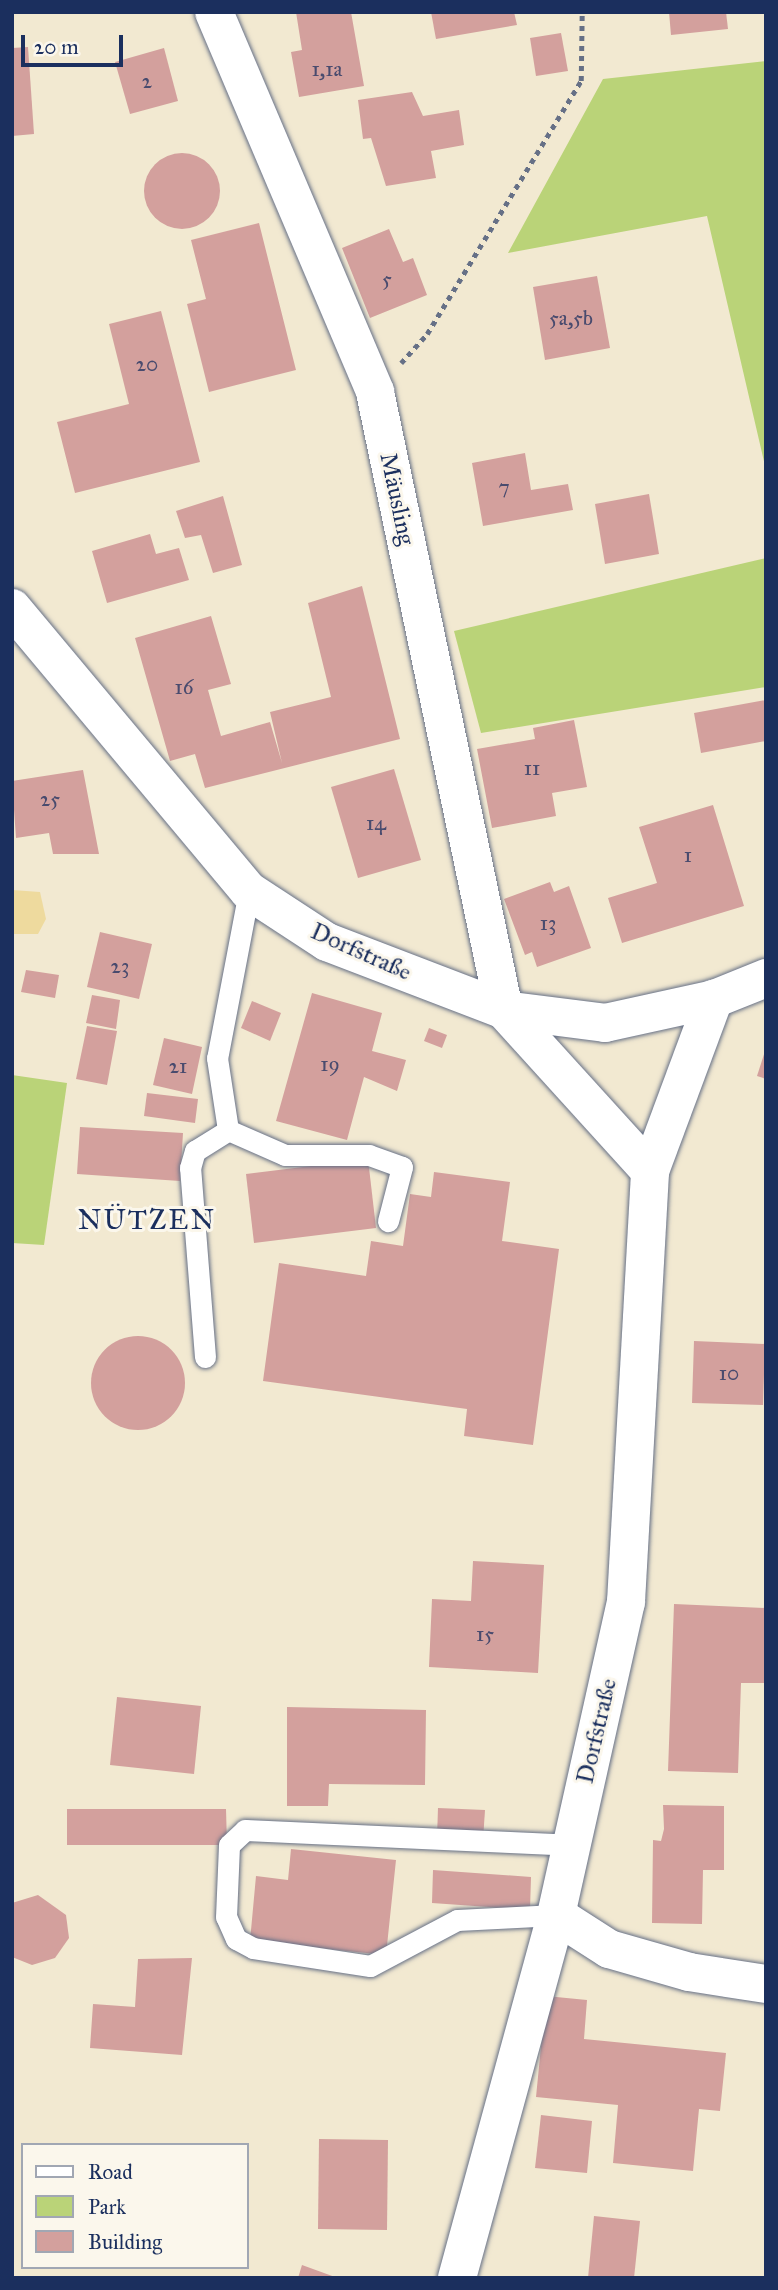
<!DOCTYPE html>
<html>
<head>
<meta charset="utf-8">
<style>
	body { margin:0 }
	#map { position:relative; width:778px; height:2290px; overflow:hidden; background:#f2e9d1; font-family:"IM FELL Great Primer",serif }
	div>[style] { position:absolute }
	.green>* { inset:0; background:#bad378 }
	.sand>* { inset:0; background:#eeda9e }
	.building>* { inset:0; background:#d3a09d }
	.round { border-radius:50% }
	.path>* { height:4.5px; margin-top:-2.25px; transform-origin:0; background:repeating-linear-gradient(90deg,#667086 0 5px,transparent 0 10px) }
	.roads { filter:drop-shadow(0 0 2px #667086) drop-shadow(0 0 2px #667086) }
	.lane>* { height:21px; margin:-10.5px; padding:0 10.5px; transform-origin:10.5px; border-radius:10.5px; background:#fff }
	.street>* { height:38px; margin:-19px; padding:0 19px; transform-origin:19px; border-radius:19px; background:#fff }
	.secondary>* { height:38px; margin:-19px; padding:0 19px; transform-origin:19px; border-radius:19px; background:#fff }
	span { translate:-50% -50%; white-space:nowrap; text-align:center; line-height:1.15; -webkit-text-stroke:6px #fbf7ec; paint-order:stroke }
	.number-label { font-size:21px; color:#494b6e }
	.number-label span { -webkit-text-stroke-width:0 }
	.street-label { font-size:24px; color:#1b2f5e }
	.quarter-label { font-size:28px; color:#1b2f5e; letter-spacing:2px }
	.frame { position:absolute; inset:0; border:14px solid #1b2f5e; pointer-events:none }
	.legend { position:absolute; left:21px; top:2143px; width:228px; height:126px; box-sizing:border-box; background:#fbf7ec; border:2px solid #a1a7b3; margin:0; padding:9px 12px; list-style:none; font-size:21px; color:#1b2f5e }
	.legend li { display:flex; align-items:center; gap:14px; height:35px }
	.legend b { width:35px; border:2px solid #a1a7b3 }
	.scale { position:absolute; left:21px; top:35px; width:102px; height:32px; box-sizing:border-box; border:4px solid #1b2f5e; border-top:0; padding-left:9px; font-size:21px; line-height:24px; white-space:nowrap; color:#1b2f5e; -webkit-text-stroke:5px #fbf7ec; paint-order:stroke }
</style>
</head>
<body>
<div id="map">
	<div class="green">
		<i style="clip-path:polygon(766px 61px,766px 470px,707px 216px,508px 253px,603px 79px)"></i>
		<i style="clip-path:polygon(766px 558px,766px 687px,481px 733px,454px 631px)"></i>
		<i style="clip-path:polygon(12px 1075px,67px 1083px,44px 1245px,12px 1243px)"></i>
	</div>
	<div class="sand">
		<i style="clip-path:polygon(12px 890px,40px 892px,46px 919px,38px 934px,12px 934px)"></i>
	</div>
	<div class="building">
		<i style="clip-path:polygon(296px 12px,351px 12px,364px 86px,299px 97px,291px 52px,302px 50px)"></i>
		<i style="clip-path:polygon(431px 12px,514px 12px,517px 25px,436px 39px)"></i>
		<i style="clip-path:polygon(669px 12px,726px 12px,728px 29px,671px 35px)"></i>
		<i style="clip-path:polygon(561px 33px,568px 71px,536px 76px,530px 38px)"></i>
		<i style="clip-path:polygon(28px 47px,34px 134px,12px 136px,12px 48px)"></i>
		<i style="clip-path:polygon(164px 48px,178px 101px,130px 114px,115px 62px)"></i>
		<i style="clip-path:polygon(412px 92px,423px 116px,459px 110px,464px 145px,431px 151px,436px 178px,386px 186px,371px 138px,363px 139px,358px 100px)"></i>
		<i class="round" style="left:144px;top:153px;width:76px;height:76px"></i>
		<i style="clip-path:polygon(259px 223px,296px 370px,209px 392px,187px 304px,206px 299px,191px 240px)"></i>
		<i style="clip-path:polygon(389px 229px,403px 262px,413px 258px,427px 295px,370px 318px,342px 248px)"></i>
		<i style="clip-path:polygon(597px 276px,610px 348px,545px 360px,533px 287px)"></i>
		<i style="clip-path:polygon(161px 311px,200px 462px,75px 493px,57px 422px,129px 404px,109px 324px)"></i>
		<i style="clip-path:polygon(525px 453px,531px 490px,568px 484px,573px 510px,483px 526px,472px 463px)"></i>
		<i style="clip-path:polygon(649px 494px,659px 554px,605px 564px,595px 504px)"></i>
		<i style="clip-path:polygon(223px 496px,242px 565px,213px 573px,201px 535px,185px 538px,176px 511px)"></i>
		<i style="clip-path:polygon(150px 534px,156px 554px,179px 548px,189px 580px,107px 603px,92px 551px)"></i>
		<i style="clip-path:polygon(362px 586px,400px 739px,205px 788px,195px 754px,170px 761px,135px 638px,211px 616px,231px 684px,208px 690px,221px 736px,270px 722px,282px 763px,270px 712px,331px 697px,308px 603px)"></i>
		<i style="clip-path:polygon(766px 700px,766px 741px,701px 753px,694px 713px)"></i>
		<i style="clip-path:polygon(574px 720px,587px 787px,552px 793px,556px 816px,492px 828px,477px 749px,535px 739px,533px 728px)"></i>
		<i style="clip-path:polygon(394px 769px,421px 860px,358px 878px,331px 787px)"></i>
		<i style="clip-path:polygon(83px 770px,99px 854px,53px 854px,49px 833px,16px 838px,12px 781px)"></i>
		<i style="clip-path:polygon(713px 805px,744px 906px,622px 943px,608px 898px,657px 883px,639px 827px)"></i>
		<i style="clip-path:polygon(550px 882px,554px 892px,569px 886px,591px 948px,537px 967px,532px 952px,525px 955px,504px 899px)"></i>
		<i style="clip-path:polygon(100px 932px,152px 944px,139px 999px,87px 987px)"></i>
		<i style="clip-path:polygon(26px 970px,59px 975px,55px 998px,21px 992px)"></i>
		<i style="clip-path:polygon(312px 993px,382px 1013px,372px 1051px,406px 1060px,397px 1091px,364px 1077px,347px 1140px,276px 1121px)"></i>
		<i style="clip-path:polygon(92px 995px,120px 1000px,116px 1029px,86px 1023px)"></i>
		<i style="clip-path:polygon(252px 1001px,281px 1013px,270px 1041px,241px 1028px)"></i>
		<i style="clip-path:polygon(87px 1026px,117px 1031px,107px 1085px,76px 1079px)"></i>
		<i style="clip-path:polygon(429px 1028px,447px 1035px,442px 1048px,424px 1041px)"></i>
		<i style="clip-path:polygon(164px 1038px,202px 1047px,192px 1094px,153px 1085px)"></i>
		<i style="clip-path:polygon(765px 1051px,766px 1051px,766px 1079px,757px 1076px)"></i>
		<i style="clip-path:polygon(147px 1093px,198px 1099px,195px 1123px,144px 1116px)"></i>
		<i style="clip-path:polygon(80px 1127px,183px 1133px,180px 1181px,77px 1174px)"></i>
		<i style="clip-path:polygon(368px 1159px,376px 1228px,254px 1243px,246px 1174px)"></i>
		<i style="clip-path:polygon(434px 1172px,510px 1182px,502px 1241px,559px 1249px,533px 1445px,464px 1436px,467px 1409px,263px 1381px,279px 1263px,366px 1276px,371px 1241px,403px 1246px,410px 1194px,431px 1197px)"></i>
		<i class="round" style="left:91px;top:1336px;width:94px;height:94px"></i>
		<i style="clip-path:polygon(694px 1341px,765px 1344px,763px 1405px,692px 1403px)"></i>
		<i style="clip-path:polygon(473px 1561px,544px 1565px,538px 1673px,429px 1667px,432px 1599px,471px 1601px)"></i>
		<i style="clip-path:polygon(674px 1604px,766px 1608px,764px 1683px,741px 1683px,738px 1773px,668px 1771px)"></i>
		<i style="clip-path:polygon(117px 1697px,201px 1706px,194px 1774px,110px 1765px)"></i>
		<i style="clip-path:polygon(287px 1707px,426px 1710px,425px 1785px,329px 1784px,328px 1806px,287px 1806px)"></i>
		<i style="clip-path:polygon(663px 1805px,724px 1806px,724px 1870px,703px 1870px,702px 1924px,652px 1923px,653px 1840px,661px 1841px,664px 1829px)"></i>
		<i style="clip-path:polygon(438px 1808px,485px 1810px,483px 1840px,437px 1838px)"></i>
		<i style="clip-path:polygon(67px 1809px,226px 1809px,227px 1845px,67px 1845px)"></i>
		<i style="clip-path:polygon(291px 1849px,396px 1860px,386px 1955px,250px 1941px,256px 1876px,288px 1880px)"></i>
		<i style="clip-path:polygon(433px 1870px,531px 1877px,530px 1910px,432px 1903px)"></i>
		<i style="clip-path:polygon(38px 1895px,66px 1915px,69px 1938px,55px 1958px,32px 1965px,12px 1957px,12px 1903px)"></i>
		<i style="clip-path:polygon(192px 1958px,182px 2055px,90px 2048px,93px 2004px,135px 2007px,138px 1959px)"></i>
		<i style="clip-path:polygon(546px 1996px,587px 2000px,584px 2039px,726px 2053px,720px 2111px,699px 2109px,693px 2171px,613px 2163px,618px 2105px,536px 2097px)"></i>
		<i style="clip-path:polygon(541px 2115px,592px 2121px,587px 2173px,535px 2168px)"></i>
		<i style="clip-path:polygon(319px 2139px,388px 2140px,387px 2230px,318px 2229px)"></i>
		<i style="clip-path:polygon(594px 2216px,640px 2221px,634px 2278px,588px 2278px)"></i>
		<i style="clip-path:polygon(302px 2265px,335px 2277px,335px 2278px,298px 2278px)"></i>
	</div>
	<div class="path">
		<i style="left:401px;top:363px;width:39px;rotate:-48deg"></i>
		<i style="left:427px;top:334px;width:296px;rotate:-58.7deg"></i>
		<i style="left:581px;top:81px;width:69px;rotate:-89.2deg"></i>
	</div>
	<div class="roads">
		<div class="lane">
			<i style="left:249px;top:891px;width:170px;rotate:100.8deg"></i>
			<i style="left:217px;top:1058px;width:73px;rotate:81.3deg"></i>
			<i style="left:228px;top:1130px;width:62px;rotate:23.7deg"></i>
			<i style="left:285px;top:1155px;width:84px"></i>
			<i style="left:369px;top:1155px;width:35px;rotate:20deg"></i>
			<i style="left:402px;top:1167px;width:56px;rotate:104.5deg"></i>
			<i style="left:205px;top:1357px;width:190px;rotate:-94.5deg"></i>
			<i style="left:190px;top:1168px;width:18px;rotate:-74deg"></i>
			<i style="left:195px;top:1151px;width:39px;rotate:-32deg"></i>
			<i style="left:556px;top:1915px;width:99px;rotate:177.1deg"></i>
			<i style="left:457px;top:1920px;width:98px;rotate:152.1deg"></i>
			<i style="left:370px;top:1966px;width:118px;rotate:-171.3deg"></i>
			<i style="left:253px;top:1948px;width:19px;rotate:-152deg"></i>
			<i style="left:236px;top:1939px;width:24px;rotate:-114deg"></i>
			<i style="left:226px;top:1917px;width:72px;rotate:-87.6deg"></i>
			<i style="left:229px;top:1845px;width:22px;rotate:-43deg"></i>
			<i style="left:245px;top:1830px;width:326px;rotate:2.6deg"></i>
		</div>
		<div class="street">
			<i style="left:214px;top:12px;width:413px;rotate:67deg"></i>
			<i style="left:375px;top:392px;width:631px;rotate:78.21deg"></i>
			<i style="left:504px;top:1010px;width:217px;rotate:47.8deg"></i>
			<i style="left:556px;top:1915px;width:63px;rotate:32.7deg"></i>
			<i style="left:609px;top:1949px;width:83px;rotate:16deg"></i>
			<i style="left:689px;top:1972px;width:78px;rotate:8.9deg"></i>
			<i style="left:457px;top:2278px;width:376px;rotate:-74.7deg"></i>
			<i style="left:556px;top:1915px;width:321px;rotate:-77.4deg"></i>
			<i style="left:626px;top:1602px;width:432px;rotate:-86.8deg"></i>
			<i style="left:650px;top:1171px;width:184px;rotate:-69.6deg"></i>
		</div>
		<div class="secondary">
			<i style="left:12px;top:608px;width:369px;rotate:50.1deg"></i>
			<i style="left:249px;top:891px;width:93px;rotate:33.2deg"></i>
			<i style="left:327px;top:942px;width:190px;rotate:21deg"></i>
			<i style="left:504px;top:1010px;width:102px;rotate:7.3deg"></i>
			<i style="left:605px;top:1023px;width:112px;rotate:-12.4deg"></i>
			<i style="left:714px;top:999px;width:56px;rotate:-22deg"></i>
		</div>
	</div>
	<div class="number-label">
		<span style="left:327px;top:69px">1,1a</span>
		<span style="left:147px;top:81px">2</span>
		<span style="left:387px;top:279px">5</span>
		<span style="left:571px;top:318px">5a,5b</span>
		<span style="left:147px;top:364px">20</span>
		<span style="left:504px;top:487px">7</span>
		<span style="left:184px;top:687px">16</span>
		<span style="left:532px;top:768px">11</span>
		<span style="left:50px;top:799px">25</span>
		<span style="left:376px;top:823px">14</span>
		<span style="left:688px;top:855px">1</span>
		<span style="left:548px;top:923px">13</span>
		<span style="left:120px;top:966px">23</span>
		<span style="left:330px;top:1064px">19</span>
		<span style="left:178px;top:1066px">21</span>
		<span style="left:729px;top:1373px">10</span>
		<span style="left:485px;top:1634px">15</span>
	</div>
	<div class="street-label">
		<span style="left:397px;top:499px;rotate:78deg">Mäusling</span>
		<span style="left:361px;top:952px;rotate:24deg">Dorfstraße</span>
		<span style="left:597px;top:1731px;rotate:-77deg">Dorfstraße</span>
	</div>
	<div class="quarter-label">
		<span style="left:147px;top:1220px">NÜTZEN</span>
	</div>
	<div class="frame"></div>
	<ul class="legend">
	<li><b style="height:9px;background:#fff"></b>Road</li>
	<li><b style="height:19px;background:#bad378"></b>Park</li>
	<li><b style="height:19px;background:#d3a09d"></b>Building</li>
	</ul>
	<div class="scale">20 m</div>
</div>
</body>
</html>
